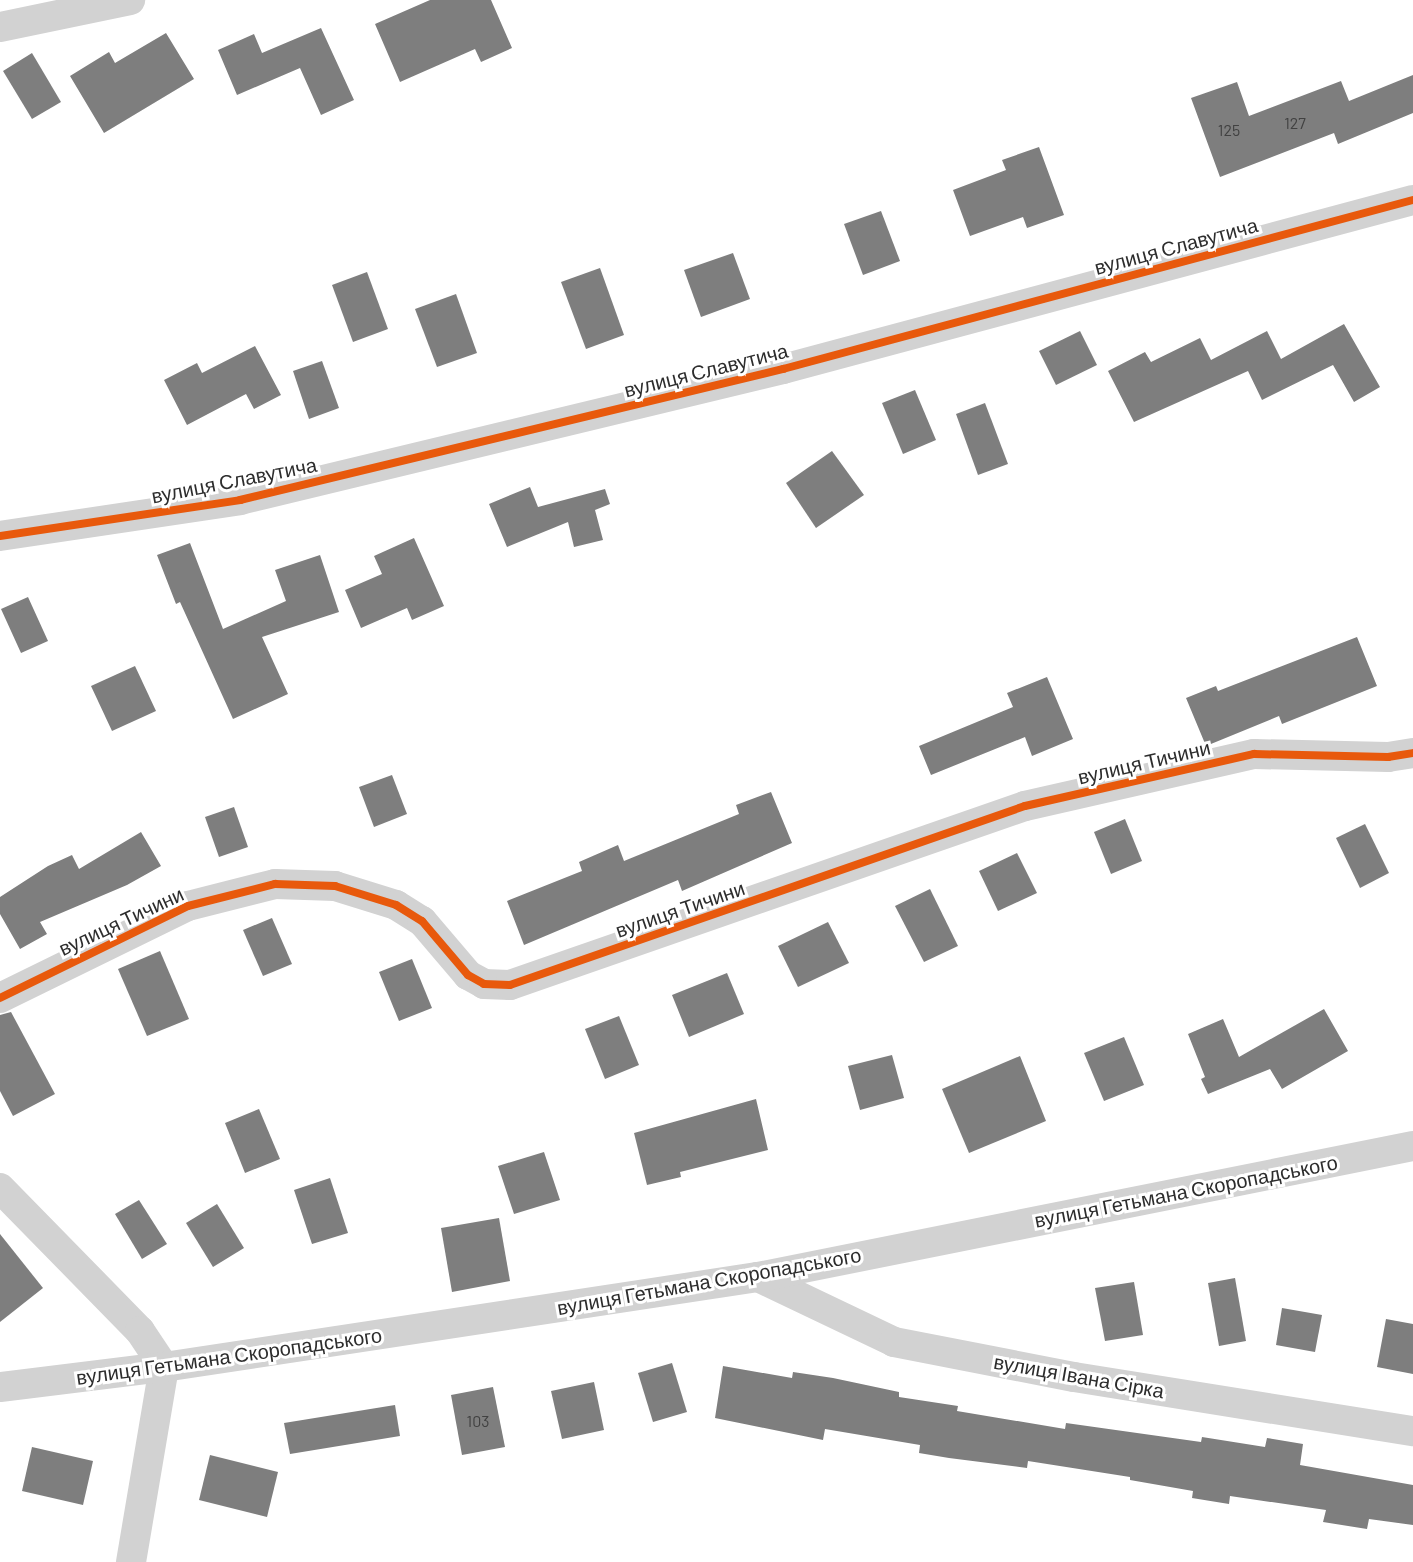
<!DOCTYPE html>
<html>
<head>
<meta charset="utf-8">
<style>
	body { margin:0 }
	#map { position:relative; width:1413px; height:1562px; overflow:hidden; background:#fff; font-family:Barlow,sans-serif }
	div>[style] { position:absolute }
	.building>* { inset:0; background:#7e7e7e }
	.street>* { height:30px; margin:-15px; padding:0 15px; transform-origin:15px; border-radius:15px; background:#d2d2d2 }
	.cycleway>* { height:8px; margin:-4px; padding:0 4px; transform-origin:4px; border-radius:4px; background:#e8590c }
	span { translate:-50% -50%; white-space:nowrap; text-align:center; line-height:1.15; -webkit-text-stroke:6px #fff; paint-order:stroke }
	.number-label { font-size:16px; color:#414141 }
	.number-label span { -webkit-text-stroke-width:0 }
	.street-label { font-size:20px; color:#2d2d2d }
</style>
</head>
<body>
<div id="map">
	<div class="building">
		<i style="clip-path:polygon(430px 0,491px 0,512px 48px,481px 62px,475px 49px,400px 82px,375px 24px)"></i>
		<i style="clip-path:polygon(321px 28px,354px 100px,321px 115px,300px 68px,237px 95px,218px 50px,254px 34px,262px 53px)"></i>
		<i style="clip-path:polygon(166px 33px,194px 79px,104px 133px,70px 76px,109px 52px,115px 63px)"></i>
		<i style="clip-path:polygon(32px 53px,61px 102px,32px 119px,3px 71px)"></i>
		<i style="clip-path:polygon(1413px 75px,1413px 113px,1338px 144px,1334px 133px,1220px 177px,1191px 98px,1237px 82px,1249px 116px,1341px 81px,1349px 101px)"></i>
		<i style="clip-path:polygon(1039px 147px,1064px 215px,1027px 228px,1023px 217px,970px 236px,953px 190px,1006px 170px,1002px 160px)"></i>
		<i style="clip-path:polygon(881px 211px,900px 261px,863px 275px,844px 224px)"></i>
		<i style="clip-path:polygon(733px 253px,750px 299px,701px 317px,684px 270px)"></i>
		<i style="clip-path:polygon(600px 268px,624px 335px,586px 349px,561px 282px)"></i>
		<i style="clip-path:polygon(367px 272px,388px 329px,353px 342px,332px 285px)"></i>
		<i style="clip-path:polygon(456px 294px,477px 353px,437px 367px,415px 309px)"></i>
		<i style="clip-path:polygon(1344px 324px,1380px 387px,1354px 402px,1333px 365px,1262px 400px,1248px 371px,1134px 422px,1108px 371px,1145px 352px,1151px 362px,1200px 338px,1211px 360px,1267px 331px,1281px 359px)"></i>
		<i style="clip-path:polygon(1080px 331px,1097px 365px,1056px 385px,1039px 351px)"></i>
		<i style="clip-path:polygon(255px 346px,281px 395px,254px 409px,246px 394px,187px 425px,164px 380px,197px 363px,202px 373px)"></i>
		<i style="clip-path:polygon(322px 361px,339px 408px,309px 419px,293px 371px)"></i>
		<i style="clip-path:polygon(915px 390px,936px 440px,903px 454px,882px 403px)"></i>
		<i style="clip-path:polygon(985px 403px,1008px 464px,978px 475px,956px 414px)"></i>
		<i style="clip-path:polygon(832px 451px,864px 495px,816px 528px,786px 483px)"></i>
		<i style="clip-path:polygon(530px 487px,538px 507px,605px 489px,610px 504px,595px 510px,603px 540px,574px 547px,568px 522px,507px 547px,489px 504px)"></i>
		<i style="clip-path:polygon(414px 538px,444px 606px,412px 620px,407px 608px,361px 628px,345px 590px,382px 574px,374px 556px)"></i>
		<i style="clip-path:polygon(190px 543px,223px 629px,286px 601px,275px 570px,320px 555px,339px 612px,262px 637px,288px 694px,233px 719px,180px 602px,176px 604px,157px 555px)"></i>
		<i style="clip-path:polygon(28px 597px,48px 641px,21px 653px,1px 609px)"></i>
		<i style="clip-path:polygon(1357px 637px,1377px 686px,1282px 724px,1279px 716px,1206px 746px,1186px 698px,1216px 686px,1218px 691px)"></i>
		<i style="clip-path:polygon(135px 666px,156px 711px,112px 731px,91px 686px)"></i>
		<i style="clip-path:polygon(1047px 677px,1073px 739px,1032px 756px,1025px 737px,931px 775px,919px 746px,1013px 707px,1007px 693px)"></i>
		<i style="clip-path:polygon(392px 775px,407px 814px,374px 827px,359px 787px)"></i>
		<i style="clip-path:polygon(771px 792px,792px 843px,682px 891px,678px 880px,524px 945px,507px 901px,582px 871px,579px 862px,618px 845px,624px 861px,739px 814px,736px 805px)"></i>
		<i style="clip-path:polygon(234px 807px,248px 847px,219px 857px,205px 817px)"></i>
		<i style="clip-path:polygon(1125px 819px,1142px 861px,1111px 874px,1094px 832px)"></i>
		<i style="clip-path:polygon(1365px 824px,1389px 873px,1360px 888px,1336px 838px)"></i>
		<i style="clip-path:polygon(141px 832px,161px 866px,127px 885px,40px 922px,47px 934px,20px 949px,0 914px,0 897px,48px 866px,72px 855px,79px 869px)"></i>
		<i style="clip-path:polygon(1017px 853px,1037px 893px,998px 911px,979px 871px)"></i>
		<i style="clip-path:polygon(930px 889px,958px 946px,924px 962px,895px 906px)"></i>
		<i style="clip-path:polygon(272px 918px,292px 964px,263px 976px,243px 930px)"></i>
		<i style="clip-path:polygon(828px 922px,849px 963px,798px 987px,778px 946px)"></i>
		<i style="clip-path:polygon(160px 951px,189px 1019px,147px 1036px,118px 969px)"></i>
		<i style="clip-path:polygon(412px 959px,432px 1008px,399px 1021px,379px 972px)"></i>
		<i style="clip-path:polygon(727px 973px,744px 1014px,689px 1037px,672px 995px)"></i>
		<i style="clip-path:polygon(1324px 1009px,1348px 1051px,1282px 1089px,1270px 1069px,1208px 1094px,1201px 1079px,1205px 1077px,1188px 1034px,1223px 1019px,1239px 1057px)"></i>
		<i style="clip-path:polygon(11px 1012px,55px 1094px,13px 1116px,0 1091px,0 1015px)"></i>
		<i style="clip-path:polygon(619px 1016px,639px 1065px,605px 1079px,585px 1029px)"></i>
		<i style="clip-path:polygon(1124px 1037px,1144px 1085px,1104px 1101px,1084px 1053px)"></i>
		<i style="clip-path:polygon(892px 1055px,904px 1098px,860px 1110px,848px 1066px)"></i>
		<i style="clip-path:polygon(1020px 1056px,1046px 1121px,969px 1153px,942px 1089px)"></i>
		<i style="clip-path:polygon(756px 1099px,768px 1150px,680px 1172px,681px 1177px,647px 1185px,634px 1133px)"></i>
		<i style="clip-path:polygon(259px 1109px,280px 1159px,245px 1173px,225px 1123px)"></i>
		<i style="clip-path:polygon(544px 1152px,560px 1200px,514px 1214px,498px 1166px)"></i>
		<i style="clip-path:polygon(330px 1178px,348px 1233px,312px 1244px,294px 1190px)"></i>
		<i style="clip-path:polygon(139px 1200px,167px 1244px,142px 1259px,115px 1214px)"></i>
		<i style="clip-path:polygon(217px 1204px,244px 1248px,213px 1267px,186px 1223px)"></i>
		<i style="clip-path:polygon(499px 1218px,510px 1281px,452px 1292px,441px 1228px)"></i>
		<i style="clip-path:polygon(0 1234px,43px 1288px,0 1322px)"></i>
		<i style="clip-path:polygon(1235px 1278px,1246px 1341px,1219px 1346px,1208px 1283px)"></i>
		<i style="clip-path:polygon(1134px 1282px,1143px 1335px,1105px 1341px,1095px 1288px)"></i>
		<i style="clip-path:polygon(1282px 1308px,1322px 1315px,1315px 1352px,1276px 1345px)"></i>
		<i style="clip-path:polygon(1386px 1319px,1413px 1324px,1413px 1374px,1377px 1367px)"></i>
		<i style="clip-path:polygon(672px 1363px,687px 1412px,653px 1422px,638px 1373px)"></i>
		<i style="clip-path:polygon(723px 1366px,792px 1378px,793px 1372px,833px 1378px,899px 1392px,899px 1397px,958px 1406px,957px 1411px,1065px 1429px,1066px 1423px,1201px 1442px,1202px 1437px,1265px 1447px,1267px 1438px,1303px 1444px,1300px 1465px,1413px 1485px,1413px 1525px,1369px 1519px,1367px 1529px,1323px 1522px,1326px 1510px,1230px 1496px,1229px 1504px,1192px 1498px,1193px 1491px,1130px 1480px,1130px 1477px,1028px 1461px,1027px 1468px,949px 1458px,919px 1453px,920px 1445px,825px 1429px,823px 1440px,715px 1418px)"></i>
		<i style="clip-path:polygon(594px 1382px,604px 1430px,562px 1439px,551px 1391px)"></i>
		<i style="clip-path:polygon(493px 1387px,505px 1447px,462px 1455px,451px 1395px)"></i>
		<i style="clip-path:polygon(395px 1405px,400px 1436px,290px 1454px,284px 1423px)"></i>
		<i style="clip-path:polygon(32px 1447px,93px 1461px,83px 1505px,22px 1491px)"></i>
		<i style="clip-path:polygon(210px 1455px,278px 1472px,267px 1517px,199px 1500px)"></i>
	</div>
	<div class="street">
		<i style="left:0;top:27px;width:133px;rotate:-11.7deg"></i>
		<i style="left:0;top:536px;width:243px;rotate:-8.5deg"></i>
		<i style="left:240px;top:500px;width:559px;rotate:-13.56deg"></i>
		<i style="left:783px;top:369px;width:652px;rotate:-15.02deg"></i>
		<i style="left:0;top:998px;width:209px;rotate:-26.1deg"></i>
		<i style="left:188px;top:906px;width:90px;rotate:-14.2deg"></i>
		<i style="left:275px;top:884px;width:60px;rotate:1.9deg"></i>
		<i style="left:335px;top:886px;width:64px;rotate:17.3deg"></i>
		<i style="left:396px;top:905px;width:31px;rotate:32deg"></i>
		<i style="left:422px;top:921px;width:71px;rotate:49.6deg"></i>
		<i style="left:468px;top:975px;width:18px;rotate:29deg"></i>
		<i style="left:484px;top:984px;width:26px;rotate:2deg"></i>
		<i style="left:510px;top:985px;width:545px;rotate:-19.17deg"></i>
		<i style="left:1025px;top:806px;width:235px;rotate:-12.8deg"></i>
		<i style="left:1254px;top:754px;width:134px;rotate:1.3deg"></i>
		<i style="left:1388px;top:757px;width:25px;rotate:-9deg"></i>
		<i style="left:0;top:1188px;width:200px;rotate:45.6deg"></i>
		<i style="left:140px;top:1331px;width:43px;rotate:56.3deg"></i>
		<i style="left:164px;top:1367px;width:198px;rotate:99.6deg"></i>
		<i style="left:758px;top:1277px;width:151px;rotate:25.5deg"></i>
		<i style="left:894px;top:1342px;width:183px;rotate:11deg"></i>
		<i style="left:1074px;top:1377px;width:343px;rotate:9.1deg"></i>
		<i style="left:0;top:1387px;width:165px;rotate:-7deg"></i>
		<i style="left:164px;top:1367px;width:601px;rotate:-8.62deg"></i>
		<i style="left:758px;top:1277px;width:668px;rotate:-11.31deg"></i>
	</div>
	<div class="cycleway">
		<i style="left:0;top:536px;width:243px;rotate:-8.5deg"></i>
		<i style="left:240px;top:500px;width:559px;rotate:-13.56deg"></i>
		<i style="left:783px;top:369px;width:652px;rotate:-15.02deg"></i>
		<i style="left:0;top:998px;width:209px;rotate:-26.1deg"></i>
		<i style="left:188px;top:906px;width:90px;rotate:-14.2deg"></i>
		<i style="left:275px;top:884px;width:60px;rotate:1.9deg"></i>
		<i style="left:335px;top:886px;width:64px;rotate:17.3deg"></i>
		<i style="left:396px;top:905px;width:31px;rotate:32deg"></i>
		<i style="left:422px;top:921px;width:71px;rotate:49.6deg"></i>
		<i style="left:468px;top:975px;width:18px;rotate:29deg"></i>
		<i style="left:484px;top:984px;width:26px;rotate:2deg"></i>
		<i style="left:510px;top:985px;width:545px;rotate:-19.17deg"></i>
		<i style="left:1025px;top:806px;width:235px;rotate:-12.8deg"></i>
		<i style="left:1254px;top:754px;width:134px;rotate:1.3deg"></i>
		<i style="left:1388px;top:757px;width:25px;rotate:-9deg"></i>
	</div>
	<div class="number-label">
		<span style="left:1295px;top:123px">127</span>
		<span style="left:1229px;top:130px">125</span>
		<span style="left:478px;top:1421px">103</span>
	</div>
	<div class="street-label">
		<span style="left:1176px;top:246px;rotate:-15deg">вулиця Славутича</span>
		<span style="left:706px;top:370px;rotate:-14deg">вулиця Славутича</span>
		<span style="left:234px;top:480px;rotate:-11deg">вулиця Славутича</span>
		<span style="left:1144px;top:762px;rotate:-13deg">вулиця Тичини</span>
		<span style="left:680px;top:909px;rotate:-19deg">вулиця Тичини</span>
		<span style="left:121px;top:921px;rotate:-25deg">вулиця Тичини</span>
		<span style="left:1186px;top:1191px;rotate:-11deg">вулиця Гетьмана Скоропадського</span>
		<span style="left:709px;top:1281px;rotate:-10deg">вулиця Гетьмана Скоропадського</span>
		<span style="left:229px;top:1356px;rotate:-8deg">вулиця Гетьмана Скоропадського</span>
		<span style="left:1079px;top:1376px;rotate:10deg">вулиця Івана Сірка</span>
	</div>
</div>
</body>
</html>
